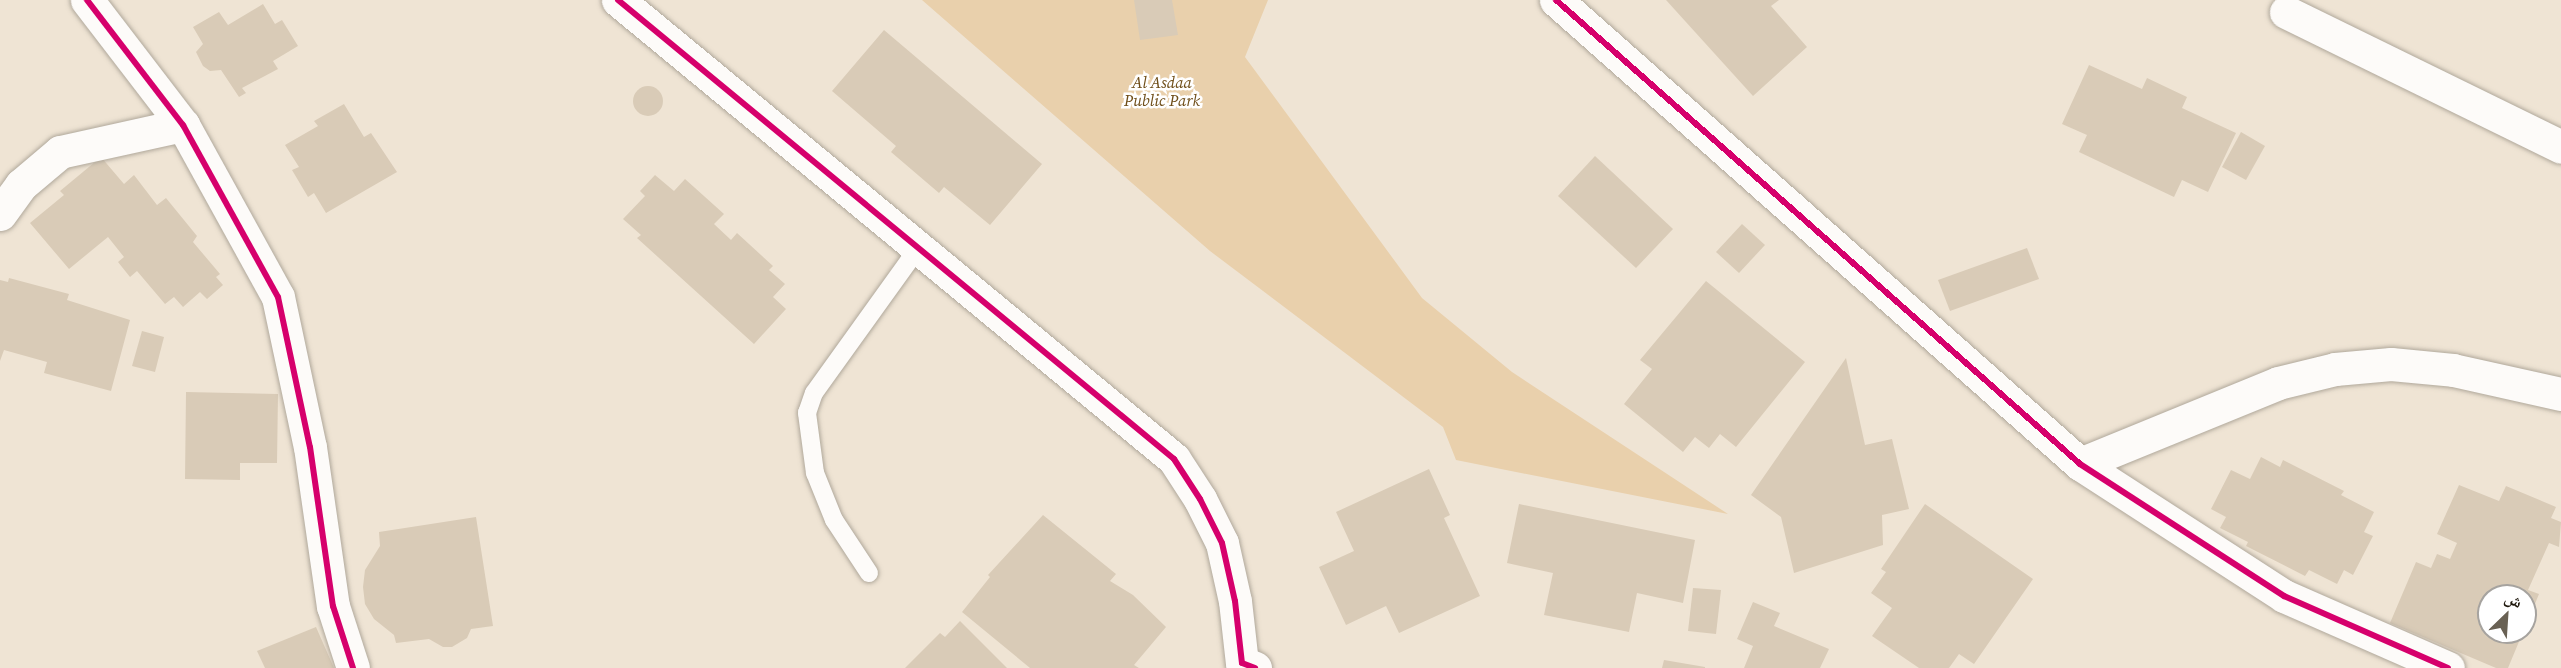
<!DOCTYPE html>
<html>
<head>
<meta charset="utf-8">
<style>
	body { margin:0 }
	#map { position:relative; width:2561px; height:668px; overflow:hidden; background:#efe4d4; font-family:"Source Serif 4","Noto Naskh Arabic",serif }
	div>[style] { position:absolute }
	.green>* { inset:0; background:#e9d0ac }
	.building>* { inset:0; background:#d9cbb7 }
	.round { border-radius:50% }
	.roads { filter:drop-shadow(0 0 2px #b0a89b) drop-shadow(0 0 2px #b0a89b) }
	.lane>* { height:18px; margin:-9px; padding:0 9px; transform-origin:9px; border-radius:9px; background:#fdfbf9 }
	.street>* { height:33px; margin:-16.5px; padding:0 16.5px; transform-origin:16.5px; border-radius:16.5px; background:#fdfbf9 }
	.cycleway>* { height:6px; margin:-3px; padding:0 3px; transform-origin:3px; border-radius:3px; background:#d6006c }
	span { translate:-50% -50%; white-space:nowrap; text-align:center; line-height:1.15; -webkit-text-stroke:5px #fff; paint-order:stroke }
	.park-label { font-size:16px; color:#6f4e19; font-style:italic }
	.north { position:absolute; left:2477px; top:584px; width:60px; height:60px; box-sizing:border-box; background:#fff; border:2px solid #a6a39f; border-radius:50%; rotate:25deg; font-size:16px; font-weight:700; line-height:24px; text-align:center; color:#211a0f }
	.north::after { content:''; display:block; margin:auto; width:21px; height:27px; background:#696154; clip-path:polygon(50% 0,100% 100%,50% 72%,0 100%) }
</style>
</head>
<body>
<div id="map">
	<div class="green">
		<i style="clip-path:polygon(922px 0,1268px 0,1245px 57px,1422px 298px,1512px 372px,1728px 514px,1456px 460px,1443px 427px,1210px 251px)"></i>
	</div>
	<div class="building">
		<i style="clip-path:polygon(1134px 0,1172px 0,1178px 35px,1140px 40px)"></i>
		<i style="clip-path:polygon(1666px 0,1779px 0,1771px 6px,1807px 47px,1753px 96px)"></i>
		<i style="clip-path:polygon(263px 4px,275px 24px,282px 20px,298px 46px,273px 61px,278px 69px,242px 88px,246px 93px,239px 97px,221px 70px,210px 71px,203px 66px,196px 52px,203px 44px,193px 27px,219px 12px,228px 25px)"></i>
		<i style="clip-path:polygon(884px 30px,1042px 164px,990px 225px,944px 187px,939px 193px,891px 152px,896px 146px,832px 91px)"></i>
		<i style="clip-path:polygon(2089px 65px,2142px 89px,2147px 78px,2187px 97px,2182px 108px,2236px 133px,2208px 192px,2182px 180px,2174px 197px,2079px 152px,2087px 135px,2062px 124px)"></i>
		<i class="round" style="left:633px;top:86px;width:30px;height:30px"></i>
		<i style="clip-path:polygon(344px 104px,364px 137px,371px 133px,397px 172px,326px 213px,314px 193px,308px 197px,292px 170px,299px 167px,285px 145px,318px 126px,314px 121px)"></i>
		<i style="clip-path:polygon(2241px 132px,2265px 146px,2246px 180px,2222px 167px)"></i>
		<i style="clip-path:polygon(1595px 156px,1673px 229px,1636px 268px,1558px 196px)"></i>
		<i style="clip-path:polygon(101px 157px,124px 184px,134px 175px,157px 205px,166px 198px,197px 236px,193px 242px,220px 274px,216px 277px,223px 285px,207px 299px,200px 292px,183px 307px,174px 297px,165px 304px,137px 271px,130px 277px,118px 262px,124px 257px,108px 237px,69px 269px,30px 223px,64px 195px,60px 191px)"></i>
		<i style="clip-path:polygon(655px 175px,674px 191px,685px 179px,724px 214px,714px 224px,731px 240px,737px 233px,773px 266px,769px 270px,785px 284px,773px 297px,786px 309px,754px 344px,637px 238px,641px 235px,623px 219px,645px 196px,640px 191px)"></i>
		<i style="clip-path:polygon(1742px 224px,1765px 245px,1739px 273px,1716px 252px)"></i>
		<i style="clip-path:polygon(2027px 248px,2039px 279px,1950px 311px,1938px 280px)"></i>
		<i style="clip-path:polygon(9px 278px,69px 294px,67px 300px,130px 320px,111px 391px,44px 373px,47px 362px,4px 350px,0 361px,0 280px,8px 282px)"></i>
		<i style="clip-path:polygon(1706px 281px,1805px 362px,1736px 447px,1720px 434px,1709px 448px,1695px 437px,1683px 452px,1624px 404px,1652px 369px,1640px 360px)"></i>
		<i style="clip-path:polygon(142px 331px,164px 337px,155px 372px,132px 366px)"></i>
		<i style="clip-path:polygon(1846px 358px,1865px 445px,1892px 439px,1909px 509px,1882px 515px,1883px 545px,1794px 573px,1781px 517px,1751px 495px)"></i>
		<i style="clip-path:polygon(186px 392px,278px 394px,277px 463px,240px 463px,240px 480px,185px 479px)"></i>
		<i style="clip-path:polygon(2261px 457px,2280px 467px,2283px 460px,2344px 491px,2341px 495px,2374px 512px,2364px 532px,2373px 536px,2353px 575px,2344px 570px,2337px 584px,2309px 570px,2305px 576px,2246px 546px,2248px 542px,2220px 528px,2226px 517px,2211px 509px,2231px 470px,2250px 479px)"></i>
		<i style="clip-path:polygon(1429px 469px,1450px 515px,1444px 518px,1480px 596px,1399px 633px,1386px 606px,1346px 625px,1319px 567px,1354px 551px,1336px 512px)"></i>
		<i style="clip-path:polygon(2459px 485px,2499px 501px,2506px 486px,2556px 507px,2551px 518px,2561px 522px,2559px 547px,2549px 543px,2528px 590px,2539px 594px,2525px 628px,2525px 596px,2489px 596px,2489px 632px,2523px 632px,2508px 668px,2496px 668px,2390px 623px,2416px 562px,2431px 568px,2437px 554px,2450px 559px,2457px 543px,2437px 534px)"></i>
		<i style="clip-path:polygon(1519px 504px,1695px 540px,1683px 603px,1637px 593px,1629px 632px,1544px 615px,1553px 573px,1507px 563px)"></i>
		<i style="clip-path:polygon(1925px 504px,2033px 579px,1974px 664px,1959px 654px,1949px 668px,1919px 668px,1872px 636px,1892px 608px,1871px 593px,1886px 572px,1881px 569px)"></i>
		<i style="clip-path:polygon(1043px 515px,1116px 574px,1110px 581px,1133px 595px,1166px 627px,1134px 665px,1139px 668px,1030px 668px,962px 612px,990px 577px,988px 575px)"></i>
		<i style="clip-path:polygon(476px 517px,493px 626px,471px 629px,467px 638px,452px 647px,443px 647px,429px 639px,396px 643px,394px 635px,374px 619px,365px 604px,363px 587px,365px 570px,380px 546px,379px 532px)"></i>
		<i style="clip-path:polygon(1693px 588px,1721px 590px,1716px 634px,1688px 631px)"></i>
		<i style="clip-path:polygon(1753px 602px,1780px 613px,1774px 626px,1829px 649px,1820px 668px,1744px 668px,1753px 646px,1737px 639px)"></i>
		<i style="clip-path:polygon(960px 621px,1007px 668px,905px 668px,940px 633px,945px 637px)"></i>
		<i style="clip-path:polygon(316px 627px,334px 668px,265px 668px,257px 651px)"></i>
		<i style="clip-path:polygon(1664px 660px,1705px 667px,1705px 668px,1662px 668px)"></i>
	</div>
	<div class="roads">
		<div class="lane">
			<i style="left:869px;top:573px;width:64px;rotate:-123.4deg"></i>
			<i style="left:834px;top:520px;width:51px;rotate:-112deg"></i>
			<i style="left:815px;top:473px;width:61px;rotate:-97.6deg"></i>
			<i style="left:807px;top:413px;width:21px;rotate:-71deg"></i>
			<i style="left:814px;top:393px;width:180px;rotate:-54.3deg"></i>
		</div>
		<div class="street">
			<i style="left:87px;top:0;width:158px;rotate:52.5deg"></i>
			<i style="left:183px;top:125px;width:196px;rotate:61.1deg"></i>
			<i style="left:278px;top:297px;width:153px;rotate:78deg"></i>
			<i style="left:310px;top:447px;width:161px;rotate:81.8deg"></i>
			<i style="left:333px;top:606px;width:65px;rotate:72.1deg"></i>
			<i style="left:618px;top:0;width:721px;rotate:39.54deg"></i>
			<i style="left:1174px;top:459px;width:48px;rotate:57deg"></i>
			<i style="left:1200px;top:499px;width:49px;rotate:63.4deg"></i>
			<i style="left:1222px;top:543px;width:59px;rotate:77.4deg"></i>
			<i style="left:1235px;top:601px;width:62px;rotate:83.6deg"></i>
			<i style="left:1242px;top:663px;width:14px;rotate:21deg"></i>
			<i style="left:1556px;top:0;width:700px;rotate:41.52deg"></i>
			<i style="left:2080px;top:464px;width:243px;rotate:32.9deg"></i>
			<i style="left:2284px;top:596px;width:179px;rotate:23.7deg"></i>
			<i style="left:2286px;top:12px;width:306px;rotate:26.1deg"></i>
			<i style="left:0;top:214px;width:36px;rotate:-54deg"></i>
			<i style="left:21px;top:185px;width:51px;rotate:-40.2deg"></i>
			<i style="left:60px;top:152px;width:126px;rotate:-12.4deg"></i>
			<i style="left:2080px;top:464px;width:214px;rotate:-22.2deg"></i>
			<i style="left:2278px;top:383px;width:59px;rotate:-13.8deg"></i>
			<i style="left:2335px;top:369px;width:56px;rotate:-5.1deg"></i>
			<i style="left:2391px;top:364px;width:62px;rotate:5.5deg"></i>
			<i style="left:2453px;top:370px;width:111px;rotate:12.5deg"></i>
		</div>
	</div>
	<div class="cycleway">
		<i style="left:87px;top:0;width:158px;rotate:52.5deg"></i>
		<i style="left:183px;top:125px;width:196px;rotate:61.1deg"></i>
		<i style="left:278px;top:297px;width:153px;rotate:78deg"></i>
		<i style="left:310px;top:447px;width:161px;rotate:81.8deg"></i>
		<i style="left:333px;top:606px;width:65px;rotate:72.1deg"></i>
		<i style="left:618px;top:0;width:721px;rotate:39.54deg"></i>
		<i style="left:1174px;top:459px;width:48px;rotate:57deg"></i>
		<i style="left:1200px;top:499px;width:49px;rotate:63.4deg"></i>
		<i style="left:1222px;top:543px;width:59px;rotate:77.4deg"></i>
		<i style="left:1235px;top:601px;width:62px;rotate:83.6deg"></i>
		<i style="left:1242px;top:663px;width:14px;rotate:21deg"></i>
		<i style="left:1556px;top:0;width:700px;rotate:41.52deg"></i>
		<i style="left:2080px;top:464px;width:243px;rotate:32.9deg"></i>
		<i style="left:2284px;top:596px;width:179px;rotate:23.7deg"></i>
	</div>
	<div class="park-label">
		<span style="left:1162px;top:91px">Al Asdaa<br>Public Park</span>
	</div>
	<div class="north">ش</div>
</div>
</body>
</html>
